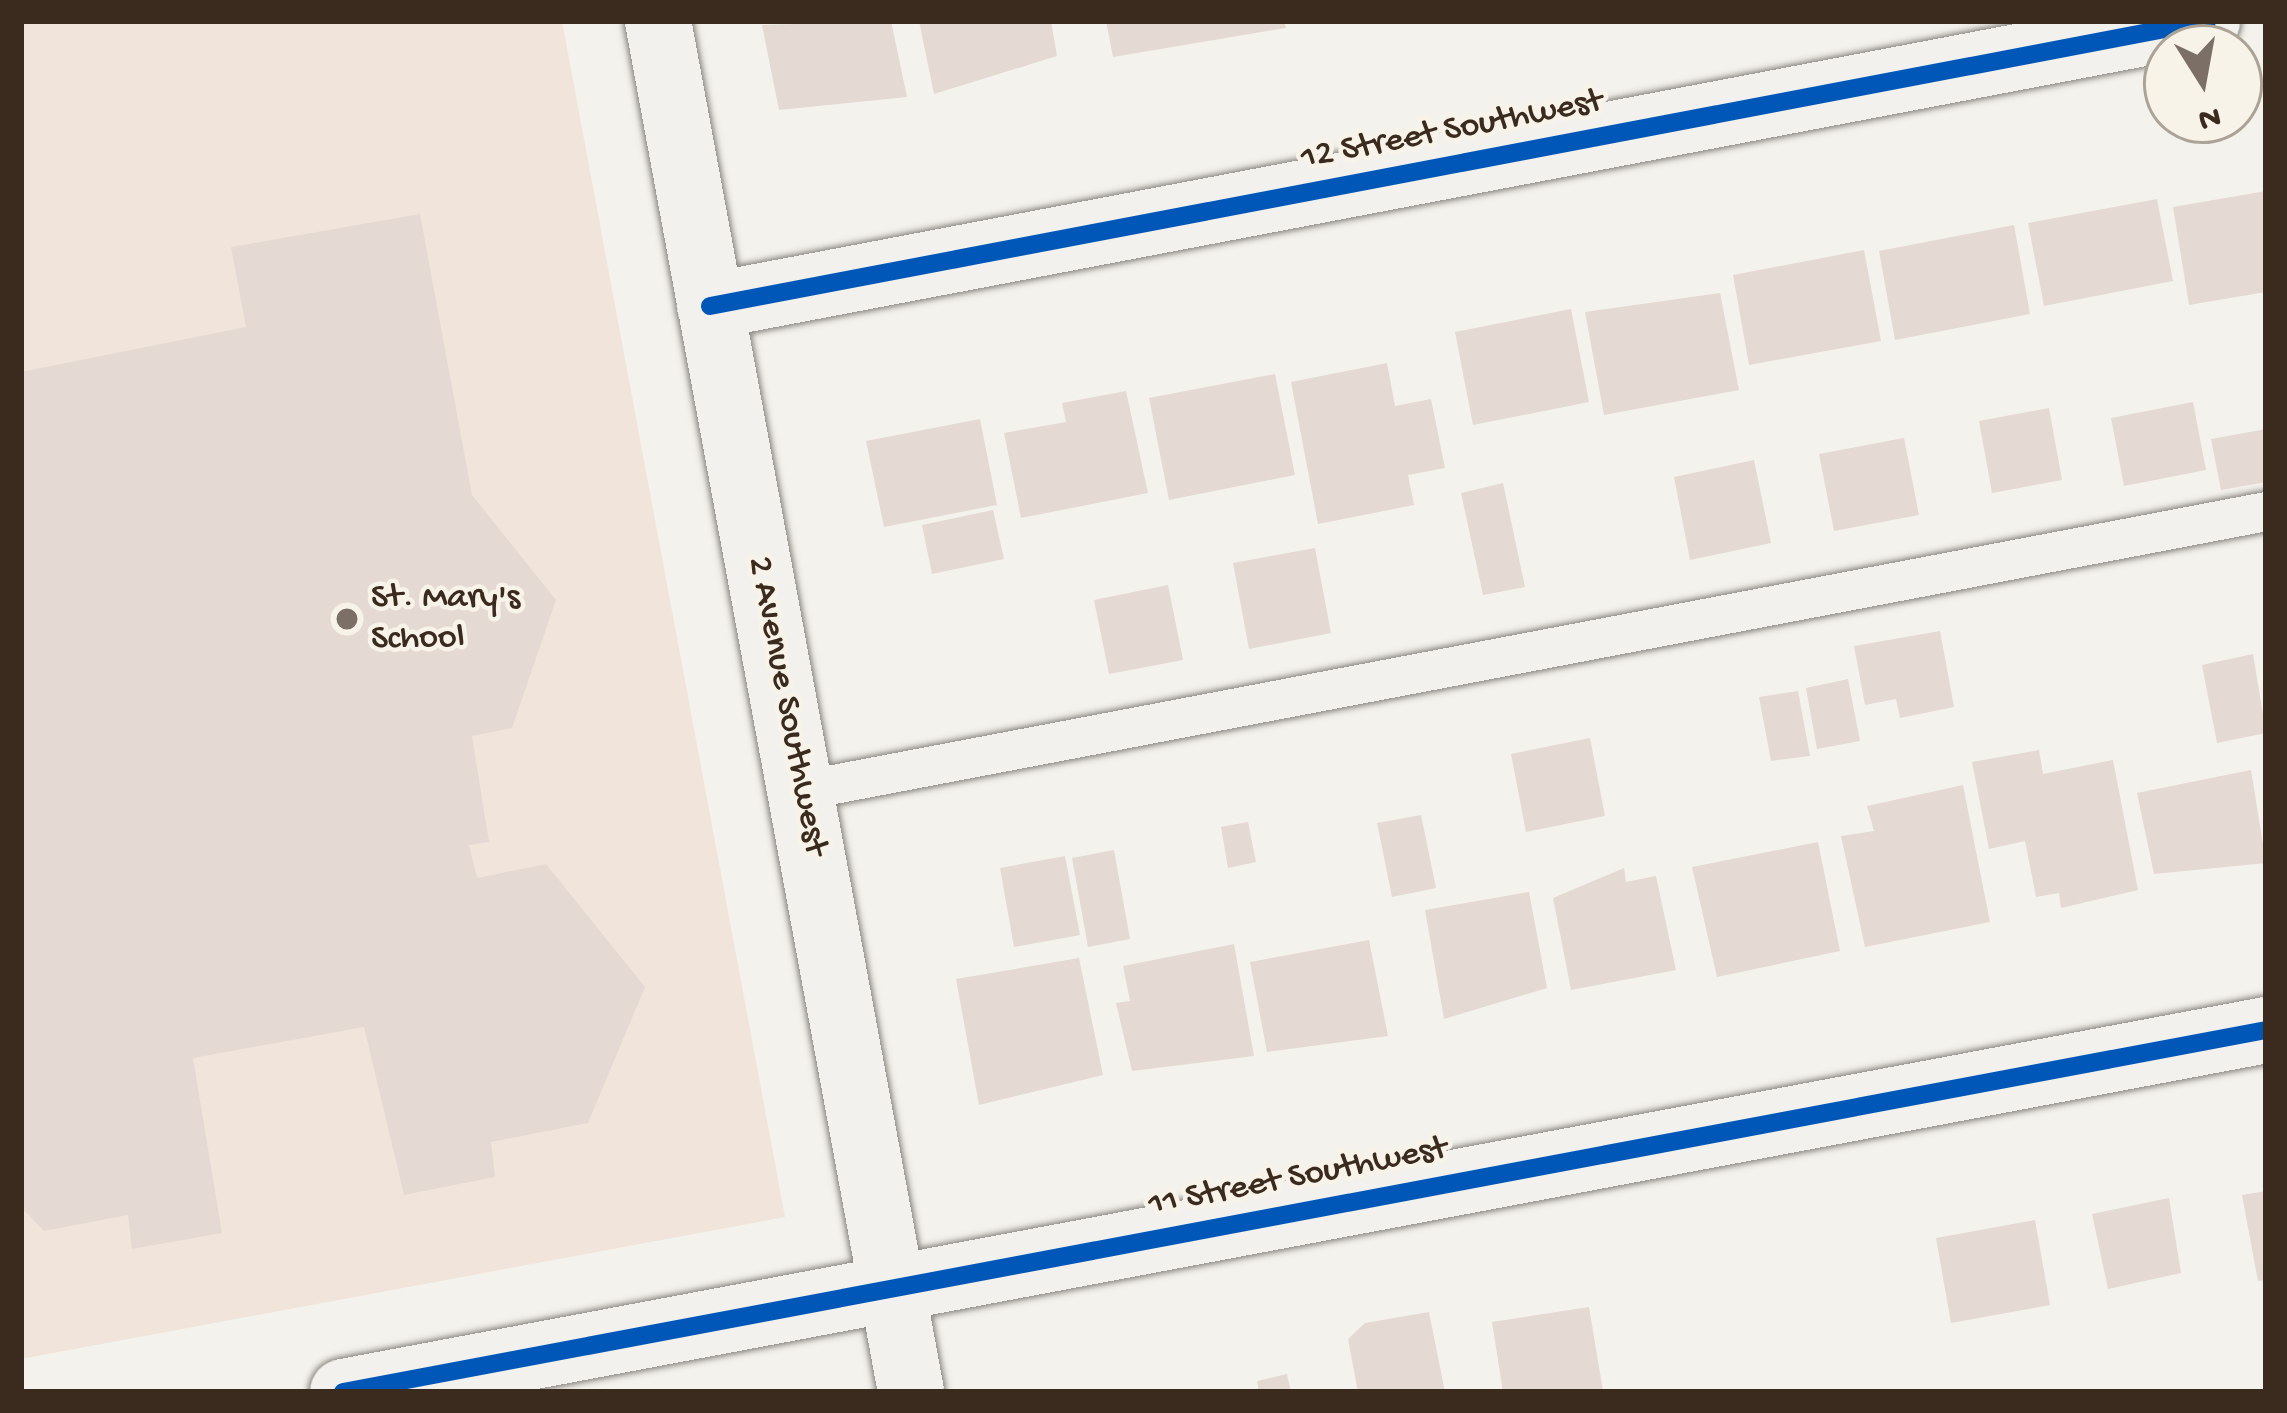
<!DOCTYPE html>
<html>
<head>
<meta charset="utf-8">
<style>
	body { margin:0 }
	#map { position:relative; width:2287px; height:1413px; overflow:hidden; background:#f4f2ec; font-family:"Gochi Hand",sans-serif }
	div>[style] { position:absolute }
	.built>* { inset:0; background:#f1e5db }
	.building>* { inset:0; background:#e5d9d3 }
	.roads { filter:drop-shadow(0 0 3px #898580) drop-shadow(0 0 3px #898580) }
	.lane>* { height:39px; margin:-19.5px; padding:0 19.5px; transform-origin:19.5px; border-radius:19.5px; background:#f2f1ed }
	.street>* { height:66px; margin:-33px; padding:0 33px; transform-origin:33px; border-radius:33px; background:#f2f1ed }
	.cycleway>* { height:18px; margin:-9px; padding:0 9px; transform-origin:9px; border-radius:9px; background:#0057b8 }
	.dots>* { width:33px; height:33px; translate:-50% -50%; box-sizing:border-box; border:6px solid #f7f3e8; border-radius:50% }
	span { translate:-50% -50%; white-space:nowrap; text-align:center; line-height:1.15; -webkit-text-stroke:9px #f7f3e8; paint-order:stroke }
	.street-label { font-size:36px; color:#3b2a1e }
	.poi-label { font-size:36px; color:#3b2a1e }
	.left { translate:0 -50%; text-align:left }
	.frame { position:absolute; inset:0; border:24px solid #3b2a1e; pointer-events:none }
	.north { position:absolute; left:2143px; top:24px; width:120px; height:120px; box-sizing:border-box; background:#f7f3e8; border:3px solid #aca397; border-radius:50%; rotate:169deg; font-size:33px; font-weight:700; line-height:48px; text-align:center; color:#3b2a1e }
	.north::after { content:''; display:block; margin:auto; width:42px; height:54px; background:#7c7066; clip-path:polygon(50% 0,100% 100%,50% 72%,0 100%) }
</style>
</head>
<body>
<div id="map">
	<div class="built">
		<i style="clip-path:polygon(21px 21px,562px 21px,785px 1217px,21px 1359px)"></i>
	</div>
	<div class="building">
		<i style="clip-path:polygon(891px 21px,907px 97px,779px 110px,762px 25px)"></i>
		<i style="clip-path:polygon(919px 21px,1051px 21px,1057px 56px,934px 94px)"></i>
		<i style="clip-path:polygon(1106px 21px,1284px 21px,1286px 28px,1113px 57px)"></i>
		<i style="clip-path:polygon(2266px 191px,2266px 292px,2189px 305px,2173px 207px)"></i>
		<i style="clip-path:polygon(2157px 199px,2173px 281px,2044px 306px,2028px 223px)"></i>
		<i style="clip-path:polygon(420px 214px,472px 495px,556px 600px,512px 728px,472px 736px,489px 842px,469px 845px,477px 878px,546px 864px,645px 987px,588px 1123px,491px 1142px,495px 1177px,404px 1195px,364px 1027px,193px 1058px,222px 1233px,132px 1249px,128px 1215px,44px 1231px,21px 1207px,21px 372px,246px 327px,231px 247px)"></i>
		<i style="clip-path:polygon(2014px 225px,2030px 314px,1895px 340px,1879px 251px)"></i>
		<i style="clip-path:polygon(1864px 250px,1881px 341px,1749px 365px,1733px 275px)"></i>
		<i style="clip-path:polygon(1720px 293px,1739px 390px,1604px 415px,1585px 312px)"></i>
		<i style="clip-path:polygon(1571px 309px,1589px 402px,1473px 425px,1455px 332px)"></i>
		<i style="clip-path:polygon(1387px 363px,1395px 406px,1431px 399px,1445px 468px,1408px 475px,1414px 505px,1318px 524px,1291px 382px)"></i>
		<i style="clip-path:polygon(1275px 374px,1295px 475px,1169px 500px,1149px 398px)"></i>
		<i style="clip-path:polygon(1126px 391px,1148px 493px,1021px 518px,1004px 433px,1066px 422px,1062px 403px)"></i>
		<i style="clip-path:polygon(2193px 402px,2206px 470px,2124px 486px,2111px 418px)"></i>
		<i style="clip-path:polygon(2049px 408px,2062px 480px,1992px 493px,1979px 421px)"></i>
		<i style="clip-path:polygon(980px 419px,997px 505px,884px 527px,866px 441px)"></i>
		<i style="clip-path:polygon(2266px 429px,2266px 482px,2221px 490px,2211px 439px)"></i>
		<i style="clip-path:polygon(1904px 438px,1919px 515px,1834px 531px,1819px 454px)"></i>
		<i style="clip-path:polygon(1754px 460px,1771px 543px,1690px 560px,1674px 477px)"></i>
		<i style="clip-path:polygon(1503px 483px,1525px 587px,1483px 595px,1461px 493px)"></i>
		<i style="clip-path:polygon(993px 510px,1004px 559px,932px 574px,922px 525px)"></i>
		<i style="clip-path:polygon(1315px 548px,1331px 633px,1249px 649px,1233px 563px)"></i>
		<i style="clip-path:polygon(1168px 585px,1183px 660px,1109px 674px,1094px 600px)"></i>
		<i style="clip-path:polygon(1940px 631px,1954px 707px,1900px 718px,1896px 699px,1865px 705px,1854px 646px)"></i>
		<i style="clip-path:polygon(2253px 654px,2266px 733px,2217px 743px,2202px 665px)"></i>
		<i style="clip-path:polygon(1848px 679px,1860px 741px,1817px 749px,1806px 688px)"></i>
		<i style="clip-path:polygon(1798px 691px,1810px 756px,1771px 761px,1759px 697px)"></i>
		<i style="clip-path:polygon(1590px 738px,1605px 816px,1526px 832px,1511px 754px)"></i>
		<i style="clip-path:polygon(2039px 750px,2043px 774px,2113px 760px,2138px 890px,2061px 908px,2059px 893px,2036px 897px,2025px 841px,1989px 849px,1972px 762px)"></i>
		<i style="clip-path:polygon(2251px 770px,2266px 863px,2154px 874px,2137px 793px)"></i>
		<i style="clip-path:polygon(1963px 785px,1990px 922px,1865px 947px,1841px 836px,1874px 831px,1867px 806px)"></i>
		<i style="clip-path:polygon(1421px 815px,1436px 888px,1392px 897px,1377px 823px)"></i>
		<i style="clip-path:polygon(1248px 822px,1256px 862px,1228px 868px,1221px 827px)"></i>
		<i style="clip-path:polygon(1818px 842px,1840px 951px,1717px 977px,1692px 867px)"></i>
		<i style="clip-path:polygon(1114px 850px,1130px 939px,1088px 947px,1072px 858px)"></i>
		<i style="clip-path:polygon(1065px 856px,1080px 935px,1014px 947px,1000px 868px)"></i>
		<i style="clip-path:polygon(1624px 868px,1626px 882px,1656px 876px,1676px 970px,1571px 990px,1553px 898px)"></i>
		<i style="clip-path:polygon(1529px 892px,1547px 988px,1444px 1019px,1425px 910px)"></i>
		<i style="clip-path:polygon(1369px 940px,1388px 1036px,1267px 1052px,1250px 962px)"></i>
		<i style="clip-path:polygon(1234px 944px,1254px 1056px,1132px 1071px,1116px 1003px,1130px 1001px,1123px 966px)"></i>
		<i style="clip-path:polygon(1079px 958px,1103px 1075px,979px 1105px,956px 979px)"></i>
		<i style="clip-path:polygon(2266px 1191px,2266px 1280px,2258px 1281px,2242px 1195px)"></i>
		<i style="clip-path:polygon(2169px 1198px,2181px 1273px,2108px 1289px,2092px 1214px)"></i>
		<i style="clip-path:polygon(2035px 1220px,2050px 1305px,1951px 1323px,1936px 1238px)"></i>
		<i style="clip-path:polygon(1589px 1307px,1603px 1391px,1503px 1392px,1492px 1322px)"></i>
		<i style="clip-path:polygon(1429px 1312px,1445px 1392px,1358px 1392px,1348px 1339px,1365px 1323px)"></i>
		<i style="clip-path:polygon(1287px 1374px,1291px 1392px,1259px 1392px,1257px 1381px)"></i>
	</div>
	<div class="roads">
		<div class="lane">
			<i style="left:802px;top:790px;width:1490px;rotate:-10.79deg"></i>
		</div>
		<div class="street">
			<i style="left:658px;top:21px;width:1394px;rotate:79.54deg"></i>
			<i style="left:710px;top:306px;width:1524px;rotate:-10.78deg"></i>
			<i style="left:343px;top:1392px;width:1957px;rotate:-10.66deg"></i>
		</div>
	</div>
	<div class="cycleway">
		<i style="left:710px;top:306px;width:1524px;rotate:-10.78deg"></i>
		<i style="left:343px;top:1392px;width:1957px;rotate:-10.66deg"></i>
	</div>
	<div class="dots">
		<i style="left:347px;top:619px;background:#7c7066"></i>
	</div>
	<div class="street-label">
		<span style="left:1452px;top:131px;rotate:-11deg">12 Street Southwest</span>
		<span style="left:786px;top:706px;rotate:79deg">2 Avenue Southwest</span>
		<span style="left:1298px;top:1178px;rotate:-11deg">11 Street Southwest</span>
	</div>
	<div class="poi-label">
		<span class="left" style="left:371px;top:619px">St. Mary's<br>School</span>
	</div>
	<div class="frame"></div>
	<div class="north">N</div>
</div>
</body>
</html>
